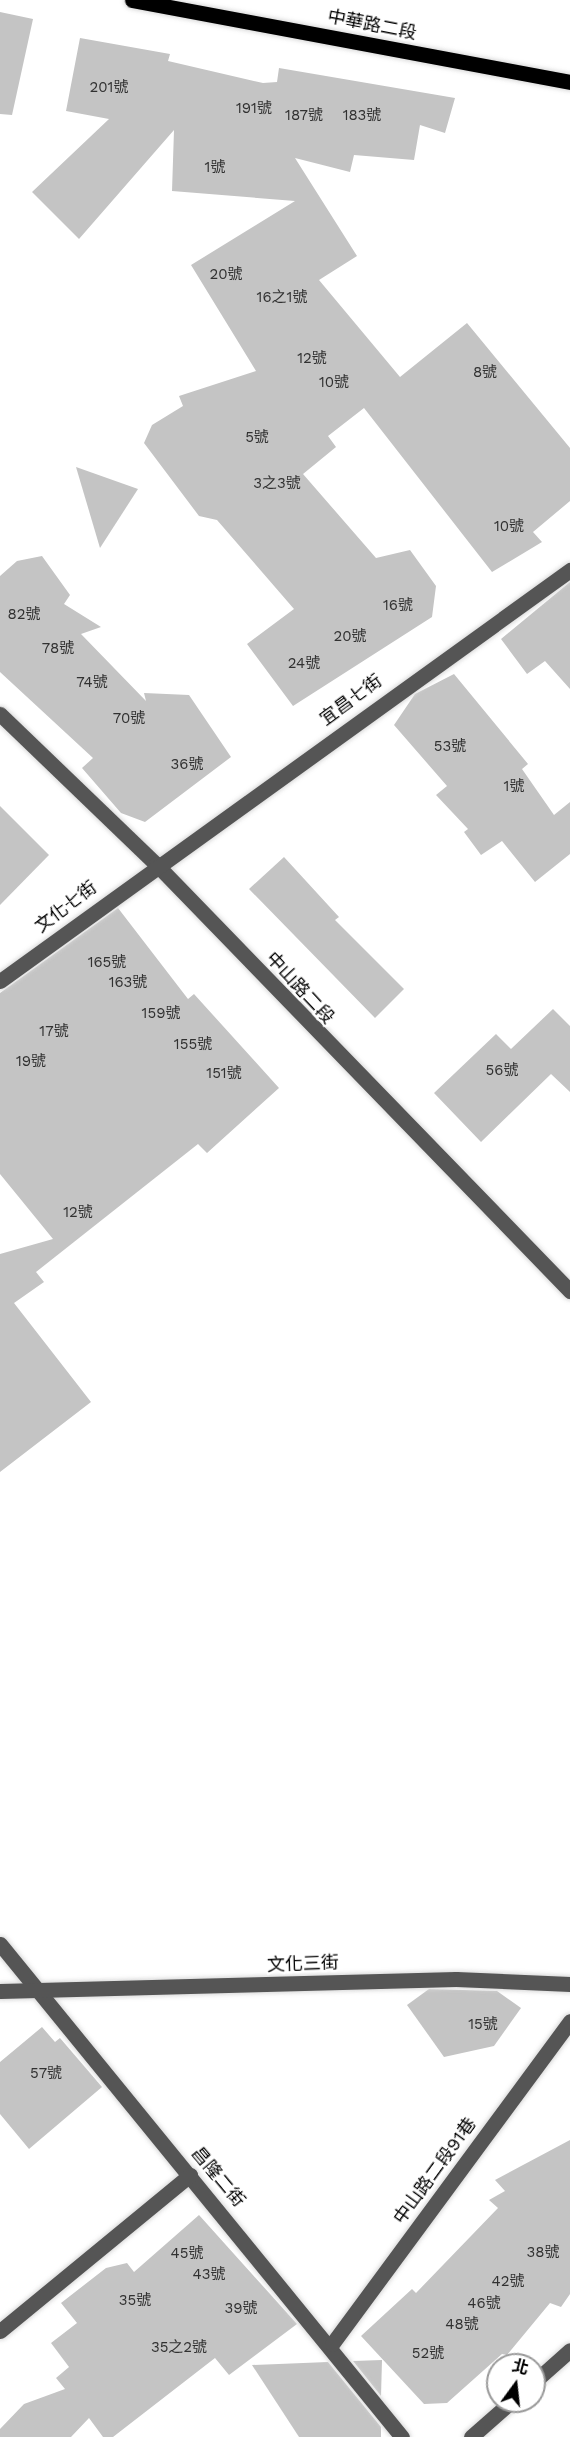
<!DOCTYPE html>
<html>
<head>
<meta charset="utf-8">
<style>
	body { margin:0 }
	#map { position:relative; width:570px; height:2437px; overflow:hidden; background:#fff; font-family:"Work Sans","Noto Sans TC",sans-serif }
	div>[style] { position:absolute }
	.building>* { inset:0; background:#c4c4c4 }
	.roads { filter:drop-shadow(0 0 2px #dbdbdb) drop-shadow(0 0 2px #dbdbdb) }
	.minor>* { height:15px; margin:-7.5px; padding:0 7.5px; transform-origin:7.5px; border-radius:7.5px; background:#555 }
	.major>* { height:15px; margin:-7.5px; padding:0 7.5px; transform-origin:7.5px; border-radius:7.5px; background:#000 }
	span { translate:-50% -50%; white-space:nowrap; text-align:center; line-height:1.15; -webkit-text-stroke:4.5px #fff; paint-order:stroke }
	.number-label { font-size:15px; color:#313131 }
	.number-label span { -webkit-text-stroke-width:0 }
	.street-label { font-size:18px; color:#000 }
	.north { position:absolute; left:486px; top:2353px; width:60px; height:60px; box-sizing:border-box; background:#fff; border:2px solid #999; border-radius:50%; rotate:15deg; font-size:16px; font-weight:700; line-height:24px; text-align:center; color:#000 }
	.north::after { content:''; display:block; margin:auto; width:21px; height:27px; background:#000; clip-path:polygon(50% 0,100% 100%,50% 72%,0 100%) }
</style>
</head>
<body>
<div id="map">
	<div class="building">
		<i style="clip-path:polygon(0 12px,33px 19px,12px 115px,0 114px)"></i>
		<i style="clip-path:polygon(80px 38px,170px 54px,168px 61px,263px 83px,277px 82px,279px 68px,455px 98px,445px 133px,420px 125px,414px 160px,354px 155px,350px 172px,295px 158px,357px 256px,319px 280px,400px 377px,467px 323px,570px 448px,570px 501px,533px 532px,542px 542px,492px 572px,364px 408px,328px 436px,336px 447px,303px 474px,376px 558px,410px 550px,436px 586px,432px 617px,293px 706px,247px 644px,294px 609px,217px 520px,199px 516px,144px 443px,152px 425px,183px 406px,179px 396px,256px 371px,191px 265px,295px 201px,172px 191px,174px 130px,79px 239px,32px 192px,109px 119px,66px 111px)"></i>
		<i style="clip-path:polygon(76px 467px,138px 489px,100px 548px)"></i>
		<i style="clip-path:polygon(42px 556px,70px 595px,64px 604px,101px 627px,81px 634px,146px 701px,144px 693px,189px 695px,231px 757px,145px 822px,121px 813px,82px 768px,93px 758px,0 672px,0 576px,17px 561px)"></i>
		<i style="clip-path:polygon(570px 582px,570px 689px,545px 661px,527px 674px,501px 639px)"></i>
		<i style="clip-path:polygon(454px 674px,528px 764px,522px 769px,554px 815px,570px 802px,570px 854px,535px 882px,502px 841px,481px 855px,464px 832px,468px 829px,436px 795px,447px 786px,394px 725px,415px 694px)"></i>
		<i style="clip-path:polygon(0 806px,49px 855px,0 905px)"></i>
		<i style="clip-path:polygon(284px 857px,339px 917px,335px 920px,404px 989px,375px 1018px,249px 889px)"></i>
		<i style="clip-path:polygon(118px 908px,188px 999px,194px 994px,279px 1088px,207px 1153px,198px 1144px,36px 1272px,44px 1282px,14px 1303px,91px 1402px,0 1472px,0 1254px,53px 1239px,0 1174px,0 993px)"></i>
		<i style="clip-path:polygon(553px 1009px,570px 1026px,570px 1092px,551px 1074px,481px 1142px,434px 1093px,496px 1034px,511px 1049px)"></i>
		<i style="clip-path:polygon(429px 1989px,497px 1991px,521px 2008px,494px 2046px,444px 2057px,407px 2005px)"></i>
		<i style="clip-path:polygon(42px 2027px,55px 2042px,60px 2038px,102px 2087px,29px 2149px,0 2114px,0 2062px)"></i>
		<i style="clip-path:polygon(570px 2140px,570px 2294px,561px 2307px,550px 2303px,507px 2355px,502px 2354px,447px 2403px,424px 2404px,361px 2336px,412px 2289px,416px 2293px,498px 2208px,489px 2200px,505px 2191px,495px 2180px)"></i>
		<i style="clip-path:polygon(199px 2215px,297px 2324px,229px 2375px,215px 2358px,113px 2437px,103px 2437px,89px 2418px,71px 2437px,0 2437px,0 2429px,24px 2404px,65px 2389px,56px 2378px,69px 2367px,51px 2343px,77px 2323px,61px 2303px,106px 2268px,127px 2263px,134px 2272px)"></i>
		<i style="clip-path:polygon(382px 2360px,381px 2396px,353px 2361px)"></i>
		<i style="clip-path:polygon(328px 2362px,381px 2427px,381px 2437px,299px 2437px,252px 2365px)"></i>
	</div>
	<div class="roads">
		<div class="minor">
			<i style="left:0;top:714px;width:216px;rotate:43.9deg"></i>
			<i style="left:156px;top:864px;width:595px;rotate:45.89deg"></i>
			<i style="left:0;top:981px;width:703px;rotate:-35.79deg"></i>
			<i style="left:0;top:1944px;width:636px;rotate:50.81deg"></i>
			<i style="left:0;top:1991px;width:456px;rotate:-1.5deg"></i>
			<i style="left:456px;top:1979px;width:114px;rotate:2.5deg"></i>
			<i style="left:0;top:2331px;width:246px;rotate:-39.4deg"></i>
			<i style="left:332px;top:2344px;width:401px;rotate:-53.6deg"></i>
			<i style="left:534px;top:2382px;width:48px;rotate:-41.6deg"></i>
			<i style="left:471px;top:2437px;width:55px;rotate:-41.3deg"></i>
		</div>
		<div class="major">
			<i style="left:132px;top:0;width:446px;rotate:10.6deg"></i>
		</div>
	</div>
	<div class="number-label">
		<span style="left:109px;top:88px">201號</span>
		<span style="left:254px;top:109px">191號</span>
		<span style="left:304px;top:116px">187號</span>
		<span style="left:362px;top:116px">183號</span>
		<span style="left:215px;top:168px">1號</span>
		<span style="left:226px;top:275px">20號</span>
		<span style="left:282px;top:298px">16之1號</span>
		<span style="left:312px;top:359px">12號</span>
		<span style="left:485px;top:373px">8號</span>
		<span style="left:334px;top:383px">10號</span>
		<span style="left:257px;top:438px">5號</span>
		<span style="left:277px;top:484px">3之3號</span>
		<span style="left:509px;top:527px">10號</span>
		<span style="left:398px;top:606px">16號</span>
		<span style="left:24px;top:615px">82號</span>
		<span style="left:350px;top:637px">20號</span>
		<span style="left:58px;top:649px">78號</span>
		<span style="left:304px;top:664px">24號</span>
		<span style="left:92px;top:683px">74號</span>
		<span style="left:129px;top:719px">70號</span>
		<span style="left:450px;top:747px">53號</span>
		<span style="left:187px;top:765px">36號</span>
		<span style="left:514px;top:787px">1號</span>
		<span style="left:107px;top:963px">165號</span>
		<span style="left:128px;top:983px">163號</span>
		<span style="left:161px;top:1014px">159號</span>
		<span style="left:54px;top:1032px">17號</span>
		<span style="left:193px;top:1045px">155號</span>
		<span style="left:31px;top:1062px">19號</span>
		<span style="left:502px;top:1071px">56號</span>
		<span style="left:224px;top:1074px">151號</span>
		<span style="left:78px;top:1213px">12號</span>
		<span style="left:483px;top:2025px">15號</span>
		<span style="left:46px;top:2074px">57號</span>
		<span style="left:543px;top:2253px">38號</span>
		<span style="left:187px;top:2254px">45號</span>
		<span style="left:209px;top:2275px">43號</span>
		<span style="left:508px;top:2282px">42號</span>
		<span style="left:135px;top:2301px">35號</span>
		<span style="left:484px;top:2304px">46號</span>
		<span style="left:241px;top:2309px">39號</span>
		<span style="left:462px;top:2325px">48號</span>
		<span style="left:179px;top:2348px">35之2號</span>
		<span style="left:428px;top:2354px">52號</span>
	</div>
	<div class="street-label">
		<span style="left:372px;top:25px;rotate:11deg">中華路二段</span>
		<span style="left:351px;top:700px;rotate:-36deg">宜昌七街</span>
		<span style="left:66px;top:907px;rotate:-37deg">文化七街</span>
		<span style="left:300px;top:988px;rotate:47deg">中山路二段</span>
		<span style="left:303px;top:1964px;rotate:-2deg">文化三街</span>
		<span style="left:435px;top:2171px;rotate:-54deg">中山路二段91巷</span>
		<span style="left:218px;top:2177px;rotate:50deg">昌隆二街</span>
	</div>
	<div class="north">北</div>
</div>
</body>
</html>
